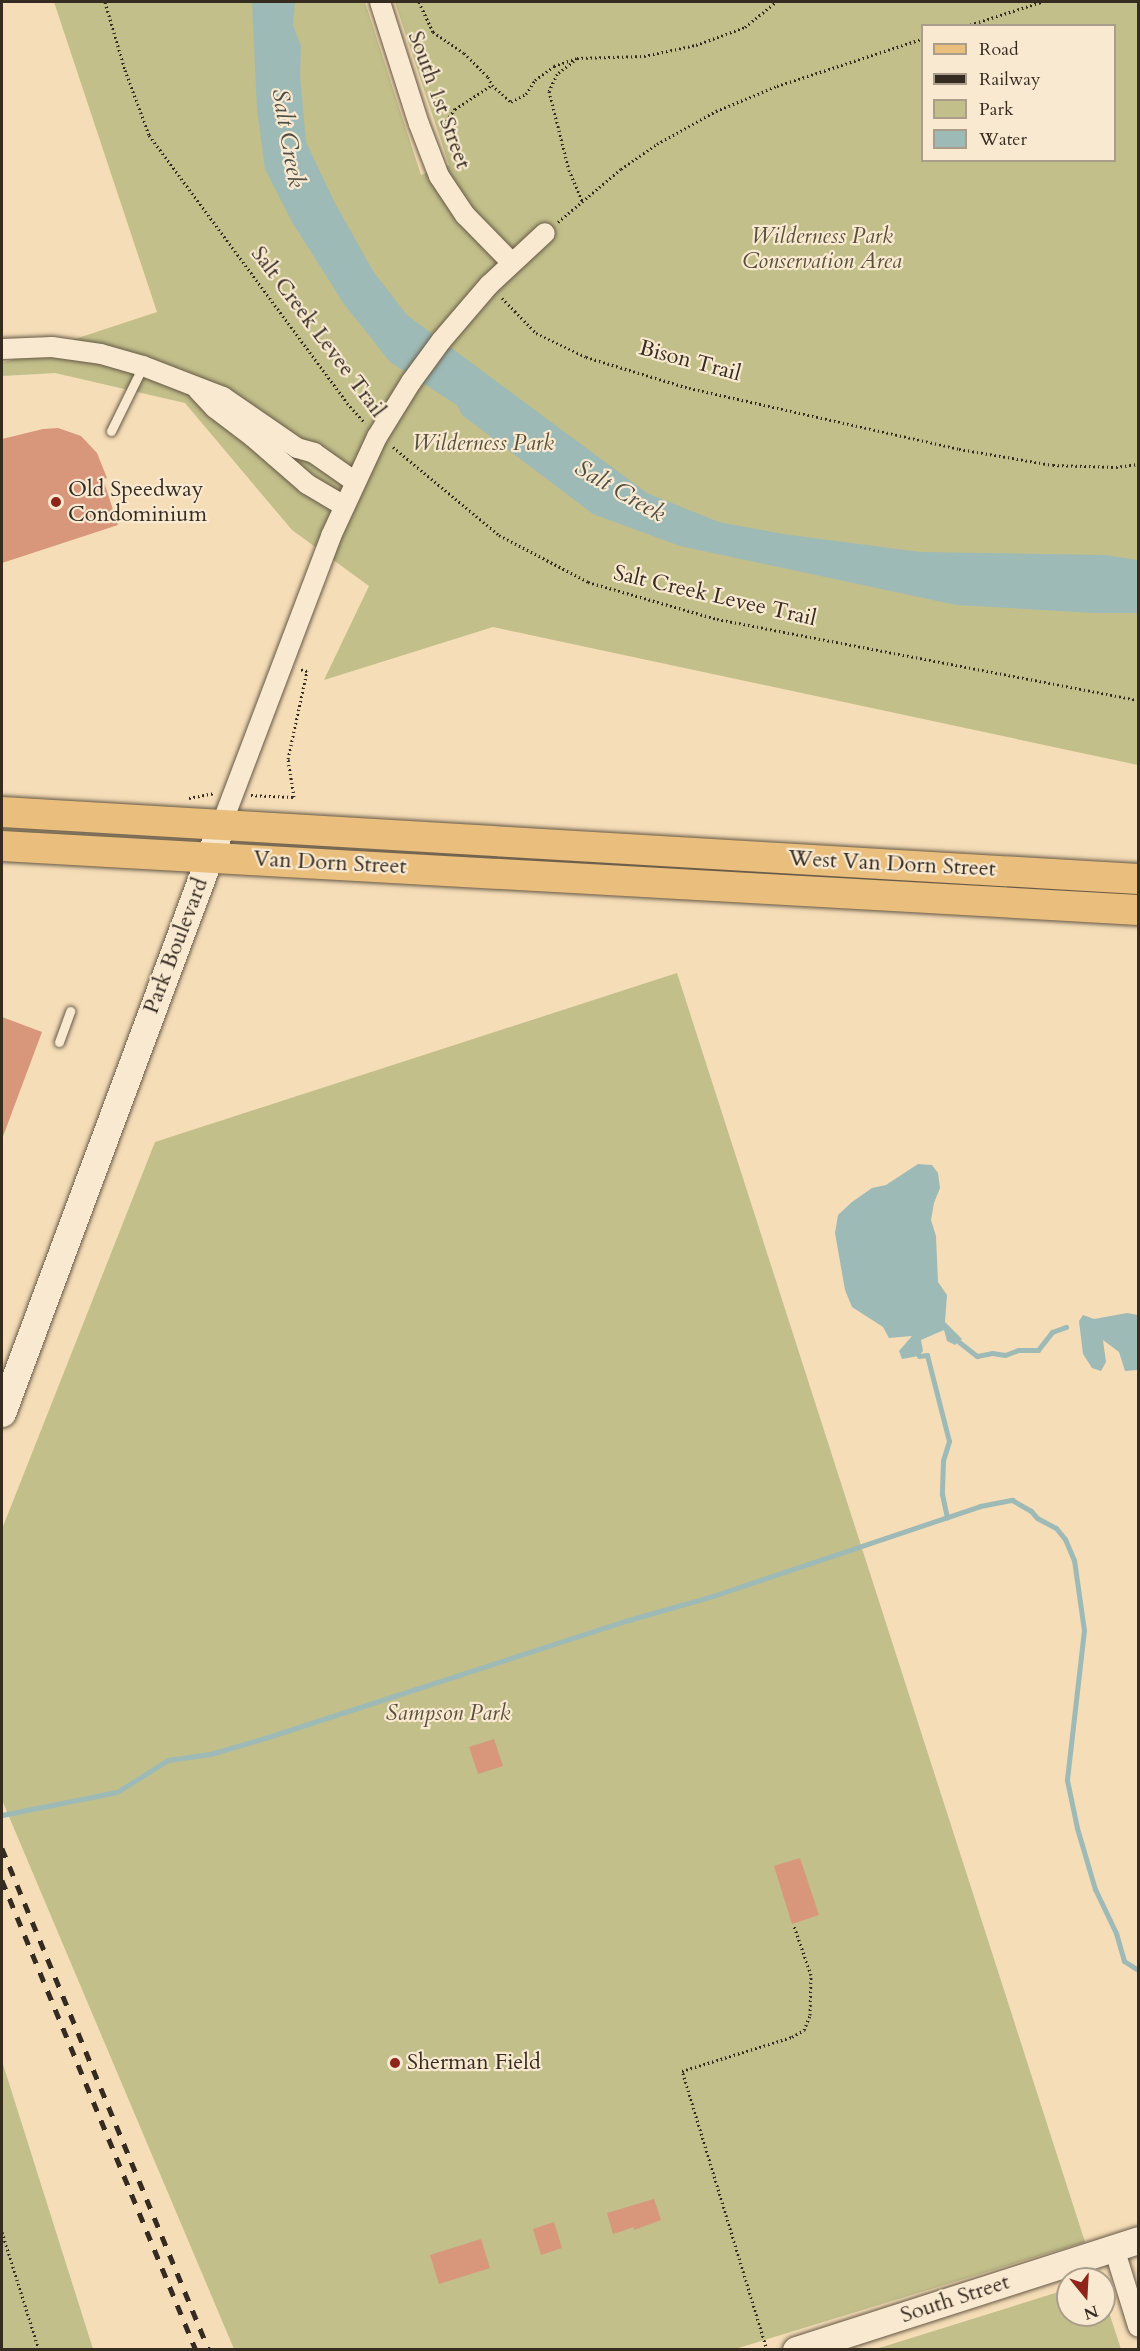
<!DOCTYPE html>
<html>
<head>
<meta charset="utf-8">
<style>
	body { margin:0 }
	#map { position:relative; width:1140px; height:2351px; overflow:hidden; background:#f5ddb7; font-family:Cardo,serif }
	div>[style] { position:absolute }
	.green>* { inset:0; background:#c2bf8a }
	.water>* { inset:0; background:#9ebab6 }
	.stream>* { height:5px; margin:-2.5px; padding:0 2.5px; transform-origin:2.5px; border-radius:2.5px; background:#9ebab6 }
	.building>* { inset:0; background:#d8967b }
	.path>* { height:3px; margin-top:-1.5px; transform-origin:0; background:repeating-linear-gradient(90deg,#352b21 0 1.5px,transparent 0 4.5px) }
	.roads { filter:drop-shadow(0 0 2px #655846) drop-shadow(0 0 2px #655846) }
	.lane>* { height:9px; margin:-4.5px; padding:0 4.5px; transform-origin:4.5px; border-radius:4.5px; background:#f8e9d0 }
	.street>* { height:20px; margin:-10px; padding:0 10px; transform-origin:10px; border-radius:10px; background:#f8e9d0 }
	.secondary>* { height:27px; margin:-13.5px; padding:0 13.5px; transform-origin:13.5px; border-radius:13.5px; background:#f8e9d0 }
	.primary>* { height:30px; margin:-15px; padding:0 15px; transform-origin:15px; border-radius:15px; background:#eabe7c }
	.rail>* { height:4.5px; margin-top:-2.25px; transform-origin:0; background:repeating-linear-gradient(90deg,#352b21 0 10px,transparent 0 20px) }
	.dots>* { width:16px; height:16px; translate:-50% -50%; box-sizing:border-box; border:3px solid #f8e9d0; border-radius:50% }
	span { translate:-50% -50%; white-space:nowrap; text-align:center; line-height:1.15; -webkit-text-stroke:4.5px #f8e9d0; paint-order:stroke }
	.street-label { font-size:22px; color:#352b21 }
	.park-label { font-size:22px; color:#58503b; font-style:italic }
	.poi-label { font-size:22px; color:#352b21 }
	.left { translate:0 -50%; text-align:left }
	.water-label { font-size:24px; color:#4f4f46; font-style:italic }
	.frame { position:absolute; inset:0; border:3px solid #352b21; pointer-events:none }
	.legend { position:absolute; left:921px; top:24px; width:195px; height:138px; box-sizing:border-box; background:#f8e9d0; border:2px solid #aa9d8a; margin:0; padding:8px 10px; list-style:none; font-size:18px; color:#352b21 }
	.legend li { display:flex; align-items:center; gap:12px; height:30px }
	.legend b { width:30px; border:2px solid #aa9d8a }
	.north { position:absolute; left:1056px; top:2267px; width:60px; height:60px; box-sizing:border-box; background:#f8e9d0; border:2px solid #aa9d8a; border-radius:50%; rotate:162deg; font-size:16px; font-weight:700; line-height:24px; text-align:center; color:#352b21 }
	.north::after { content:''; display:block; margin:auto; width:21px; height:27px; background:#8f2418; clip-path:polygon(50% 0,100% 100%,50% 72%,0 100%) }
</style>
</head>
<body>
<div id="map">
	<div class="green">
		<i style="clip-path:polygon(evenodd,54px 2px,365px 2px,421px 175px,449px 165px,395px 2px,1138px 2px,1138px 765px,493px 627px,324px 680px,369px 586px,292px 530px,185px 403px,55px 373px,2px 376px,2px 363px,157px 312px,54px 2px,922px 26px,1114px 26px,1114px 160px,922px 160px,922px 26px)"></i>
		<i style="clip-path:polygon(677px 973px,1085px 2242px,735px 2349px,234px 2349px,2px 1800px,2px 1529px,155px 1142px)"></i>
		<i style="clip-path:polygon(2px 2061px,93px 2349px,2px 2349px)"></i>
		<i style="clip-path:polygon(1068px 2289px,1068px 2315px,1104px 2315px,1104px 2297px,1121px 2349px,876px 2349px)"></i>
	</div>
	<div class="water">
		<i style="clip-path:polygon(252px 2px,295px 2px,293px 25px,301px 46px,300px 74px,306px 142px,334px 201px,373px 271px,407px 315px,647px 493px,719px 522px,783px 534px,920px 552px,1105px 555px,1138px 560px,1138px 613px,1095px 613px,956px 605px,680px 546px,593px 514px,462px 415px,457px 405px,390px 362px,344px 304px,292px 222px,265px 169px,257px 109px)"></i>
		<i style="clip-path:polygon(918px 1164px,932px 1165px,938px 1173px,940px 1188px,934px 1203px,931px 1220px,936px 1236px,938px 1282px,947px 1295px,945px 1322px,962px 1339px,955px 1345px,947px 1341px,944px 1330px,921px 1340px,923px 1351px,919px 1356px,902px 1359px,899px 1351px,912px 1336px,889px 1338px,883px 1327px,852px 1307px,845px 1290px,835px 1233px,838px 1215px,852px 1202px,872px 1188px,886px 1185px)"></i>
		<i style="clip-path:polygon(1127px 1313px,1138px 1315px,1138px 1370px,1125px 1371px,1119px 1352px,1103px 1340px,1106px 1362px,1101px 1371px,1092px 1368px,1083px 1354px,1079px 1321px,1083px 1315px,1094px 1319px)"></i>
	</div>
	<div class="stream">
		<i style="left:959px;top:1342px;width:23px;rotate:38deg"></i>
		<i style="left:977px;top:1356px;width:15px;rotate:-11deg"></i>
		<i style="left:992px;top:1353px;width:13px;rotate:9deg"></i>
		<i style="left:1005px;top:1355px;width:14px;rotate:-21deg"></i>
		<i style="left:1018px;top:1350px;width:20px"></i>
		<i style="left:1038px;top:1350px;width:23px;rotate:-52deg"></i>
		<i style="left:1052px;top:1332px;width:15px;rotate:-20deg"></i>
		<i style="left:919px;top:1356px;width:8px;rotate:-7deg"></i>
		<i style="left:927px;top:1355px;width:89px;rotate:75.7deg"></i>
		<i style="left:949px;top:1441px;width:21px;rotate:107deg"></i>
		<i style="left:943px;top:1461px;width:33px;rotate:92deg"></i>
		<i style="left:942px;top:1494px;width:24px;rotate:78deg"></i>
		<i style="left:2px;top:1815px;width:117px;rotate:-11.3deg"></i>
		<i style="left:117px;top:1792px;width:60px;rotate:-32.1deg"></i>
		<i style="left:168px;top:1760px;width:42px;rotate:-8.1deg"></i>
		<i style="left:210px;top:1754px;width:57px;rotate:-16.2deg"></i>
		<i style="left:265px;top:1738px;width:379px;rotate:-18deg"></i>
		<i style="left:625px;top:1621px;width:91px;rotate:-15.9deg"></i>
		<i style="left:713px;top:1596px;width:282px;rotate:-18.6deg"></i>
		<i style="left:980px;top:1506px;width:33px;rotate:-11deg"></i>
		<i style="left:1012px;top:1500px;width:22px;rotate:30deg"></i>
		<i style="left:1031px;top:1511px;width:9px;rotate:49deg"></i>
		<i style="left:1037px;top:1518px;width:21px;rotate:28deg"></i>
		<i style="left:1056px;top:1528px;width:14px;rotate:51deg"></i>
		<i style="left:1065px;top:1539px;width:23px;rotate:67deg"></i>
		<i style="left:1074px;top:1560px;width:71px;rotate:81.9deg"></i>
		<i style="left:1084px;top:1630px;width:151px;rotate:96.5deg"></i>
		<i style="left:1067px;top:1780px;width:49px;rotate:78.2deg"></i>
		<i style="left:1077px;top:1828px;width:64px;rotate:73.6deg"></i>
		<i style="left:1095px;top:1889px;width:49px;rotate:64.5deg"></i>
		<i style="left:1116px;top:1933px;width:29px;rotate:74deg"></i>
		<i style="left:1124px;top:1961px;width:17px;rotate:33deg"></i>
	</div>
	<div class="building">
		<i style="clip-path:polygon(58px 428px,81px 436px,97px 453px,107px 478px,103px 479px,118px 525px,2px 563px,2px 439px,43px 429px)"></i>
		<i style="clip-path:polygon(2px 1017px,42px 1032px,2px 1139px)"></i>
		<i style="clip-path:polygon(494px 1739px,503px 1766px,478px 1774px,469px 1747px)"></i>
		<i style="clip-path:polygon(800px 1858px,819px 1915px,792px 1924px,774px 1866px)"></i>
		<i style="clip-path:polygon(654px 2199px,661px 2220px,634px 2230px,634px 2227px,613px 2234px,607px 2213px)"></i>
		<i style="clip-path:polygon(554px 2222px,562px 2248px,541px 2255px,533px 2229px)"></i>
		<i style="clip-path:polygon(481px 2239px,490px 2268px,439px 2284px,430px 2255px)"></i>
	</div>
	<div class="path">
		<i style="left:105px;top:2px;width:71px;rotate:73.6deg"></i>
		<i style="left:125px;top:70px;width:69px;rotate:69.7deg"></i>
		<i style="left:149px;top:135px;width:333px;rotate:53.5deg"></i>
		<i style="left:347px;top:403px;width:27px;rotate:48deg"></i>
		<i style="left:419px;top:2px;width:33px;rotate:65deg"></i>
		<i style="left:433px;top:32px;width:37px;rotate:34deg"></i>
		<i style="left:464px;top:53px;width:34px;rotate:45deg"></i>
		<i style="left:488px;top:77px;width:9px;rotate:63deg"></i>
		<i style="left:492px;top:85px;width:25px;rotate:42deg"></i>
		<i style="left:511px;top:102px;width:17px;rotate:-28deg"></i>
		<i style="left:526px;top:94px;width:17px;rotate:-57deg"></i>
		<i style="left:535px;top:80px;width:24px;rotate:-36deg"></i>
		<i style="left:554px;top:66px;width:24px;rotate:-19deg"></i>
		<i style="left:577px;top:58px;width:67px;rotate:-1.7deg"></i>
		<i style="left:644px;top:56px;width:53px;rotate:-11.9deg"></i>
		<i style="left:696px;top:45px;width:52px;rotate:-20.2deg"></i>
		<i style="left:745px;top:27px;width:40px;rotate:-39deg"></i>
		<i style="left:966px;top:26px;width:79px;rotate:-17.7deg"></i>
		<i style="left:574px;top:61px;width:21px;rotate:143deg"></i>
		<i style="left:557px;top:74px;width:19px;rotate:115deg"></i>
		<i style="left:549px;top:91px;width:81px;rotate:75.8deg"></i>
		<i style="left:569px;top:170px;width:34px;rotate:67deg"></i>
		<i style="left:441px;top:128px;width:24px;rotate:-54deg"></i>
		<i style="left:455px;top:109px;width:44px;rotate:-33deg"></i>
		<i style="left:558px;top:222px;width:82px;rotate:-40.1deg"></i>
		<i style="left:621px;top:169px;width:44px;rotate:-34.8deg"></i>
		<i style="left:657px;top:144px;width:68px;rotate:-29.2deg"></i>
		<i style="left:716px;top:111px;width:66px;rotate:-22.3deg"></i>
		<i style="left:777px;top:86px;width:152px;rotate:-18deg"></i>
		<i style="left:502px;top:298px;width:49px;rotate:45.8deg"></i>
		<i style="left:536px;top:333px;width:55px;rotate:25.6deg"></i>
		<i style="left:586px;top:357px;width:108px;rotate:16.8deg"></i>
		<i style="left:689px;top:388px;width:277px;rotate:12.7deg"></i>
		<i style="left:959px;top:449px;width:95px;rotate:9.7deg"></i>
		<i style="left:1053px;top:465px;width:63px;rotate:1.8deg"></i>
		<i style="left:1116px;top:467px;width:22px;rotate:-8deg"></i>
		<i style="left:393px;top:447px;width:138px;rotate:39.7deg"></i>
		<i style="left:499px;top:535px;width:101px;rotate:27.8deg"></i>
		<i style="left:588px;top:582px;width:134px;rotate:16deg"></i>
		<i style="left:717px;top:619px;width:429px;rotate:10.9deg"></i>
		<i style="left:251px;top:795px;width:43px;rotate:2.7deg"></i>
		<i style="left:294px;top:797px;width:38px;rotate:-99deg"></i>
		<i style="left:288px;top:759px;width:90px;rotate:-77.8deg"></i>
		<i style="left:307px;top:671px;width:8px;rotate:-166deg"></i>
		<i style="left:189px;top:798px;width:25px;rotate:-11deg"></i>
		<i style="left:2px;top:2232px;width:124px;rotate:72.6deg"></i>
		<i style="left:767px;top:2350px;width:292px;rotate:-106.9deg"></i>
		<i style="left:682px;top:2071px;width:115px;rotate:-17.2deg"></i>
		<i style="left:792px;top:2037px;width:14px;rotate:-30deg"></i>
		<i style="left:804px;top:2030px;width:16px;rotate:-68deg"></i>
		<i style="left:810px;top:2015px;width:40px;rotate:-88.6deg"></i>
		<i style="left:811px;top:1975px;width:52px;rotate:-109.1deg"></i>
	</div>
	<div class="roads">
		<div class="lane">
			<i style="left:111px;top:431px;width:72px;rotate:-63.8deg"></i>
			<i style="left:59px;top:1042px;width:33px;rotate:-70deg"></i>
		</div>
		<div class="street">
			<i style="left:380px;top:2px;width:128px;rotate:72.3deg"></i>
			<i style="left:419px;top:124px;width:56px;rotate:69deg"></i>
			<i style="left:439px;top:176px;width:47px;rotate:56.3deg"></i>
			<i style="left:465px;top:215px;width:66px;rotate:45.6deg"></i>
			<i style="left:2px;top:349px;width:50px;rotate:-2.3deg"></i>
			<i style="left:52px;top:347px;width:49px;rotate:8.1deg"></i>
			<i style="left:101px;top:354px;width:44px;rotate:15.9deg"></i>
			<i style="left:143px;top:366px;width:86px;rotate:21.2deg"></i>
			<i style="left:223px;top:397px;width:90px;rotate:34.6deg"></i>
			<i style="left:297px;top:448px;width:18px;rotate:16deg"></i>
			<i style="left:314px;top:453px;width:49px;rotate:35deg"></i>
			<i style="left:198px;top:390px;width:25px;rotate:47deg"></i>
			<i style="left:215px;top:408px;width:48px;rotate:37.3deg"></i>
			<i style="left:253px;top:437px;width:72px;rotate:41deg"></i>
			<i style="left:307px;top:484px;width:43px;rotate:30.7deg"></i>
			<i style="left:221px;top:826px;width:310px;rotate:-69.2deg"></i>
			<i style="left:331px;top:536px;width:109px;rotate:-65.1deg"></i>
			<i style="left:377px;top:437px;width:65px;rotate:-58.3deg"></i>
			<i style="left:411px;top:382px;width:51px;rotate:-53.8deg"></i>
			<i style="left:441px;top:341px;width:74px;rotate:-49.4deg"></i>
			<i style="left:489px;top:285px;width:76px;rotate:-42.9deg"></i>
			<i style="left:1114px;top:2248px;width:82px;rotate:72.9deg"></i>
		</div>
		<div class="secondary">
			<i style="left:2px;top:1413px;width:627px;rotate:-69.54deg"></i>
			<i style="left:796px;top:2350px;width:359px;rotate:-17.8deg"></i>
		</div>
		<div class="primary">
			<i style="left:2px;top:812px;width:1138px;rotate:3.38deg"></i>
			<i style="left:2px;top:846px;width:1138px;rotate:3.22deg"></i>
		</div>
	</div>
	<div class="rail">
		<i style="left:2px;top:1848px;width:543px;rotate:67.59deg"></i>
		<i style="left:2px;top:1880px;width:508px;rotate:67.57deg"></i>
	</div>
	<div class="dots">
		<i style="left:56px;top:502px;background:#8f2418"></i>
		<i style="left:395px;top:2063px;background:#8f2418"></i>
	</div>
	<div class="street-label">
		<span style="left:439px;top:100px;rotate:70deg">South 1st Street</span>
		<span style="left:318px;top:332px;rotate:53deg">Salt Creek Levee Trail</span>
		<span style="left:690px;top:361px;rotate:15deg">Bison Trail</span>
		<span style="left:715px;top:596px;rotate:13deg">Salt Creek Levee Trail</span>
		<span style="left:330px;top:863px;rotate:3deg">Van Dorn Street</span>
		<span style="left:892px;top:864px;rotate:3deg">West Van Dorn Street</span>
		<span style="left:176px;top:946px;rotate:-69deg">Park Boulevard</span>
		<span style="left:955px;top:2299px;rotate:-18deg">South Street</span>
	</div>
	<div class="park-label">
		<span style="left:822px;top:249px">Wilderness Park<br>Conservation Area</span>
		<span style="left:483px;top:444px">Wilderness Park</span>
		<span style="left:448px;top:1714px">Sampson Park</span>
	</div>
	<div class="poi-label">
		<span class="left" style="left:68px;top:502px">Old Speedway<br>Condominium</span>
		<span class="left" style="left:407px;top:2063px">Sherman Field</span>
	</div>
	<div class="water-label">
		<span style="left:288px;top:138px;rotate:80deg">Salt Creek</span>
		<span style="left:620px;top:491px;rotate:30deg">Salt Creek</span>
	</div>
	<div class="frame"></div>
	<ul class="legend">
	<li><b style="height:8px;background:#eabe7c"></b>Road</li>
	<li><b style="height:8px;background:#352b21"></b>Railway</li>
	<li><b style="height:16px;background:#c2bf8a"></b>Park</li>
	<li><b style="height:16px;background:#9ebab6"></b>Water</li>
	</ul>
	<div class="north">N</div>
</div>
</body>
</html>
